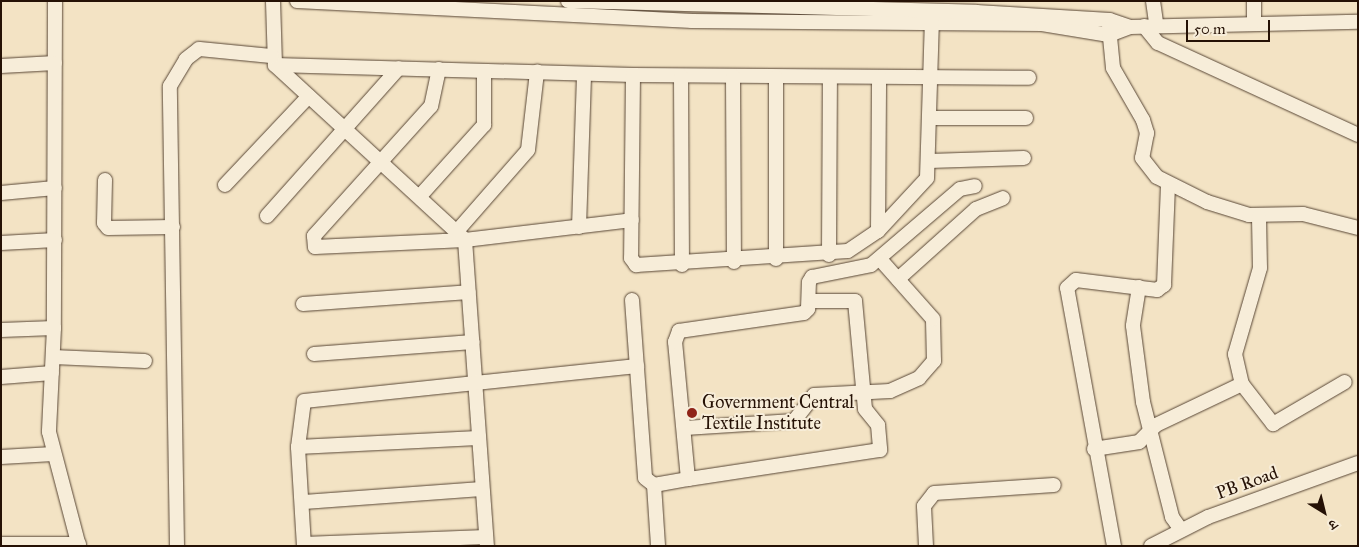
<!DOCTYPE html>
<html>
<head>
<meta charset="utf-8">
<style>
	body { margin:0 }
	#map { position:relative; width:1359px; height:547px; overflow:hidden; background:#f3e3c4; font-family:"IM FELL Great Primer","Noto Serif Devanagari",serif }
	div>[style] { position:absolute }
	.roads { filter:drop-shadow(0 0 1px #584635) drop-shadow(0 0 1px #584635) }
	.minor>* { height:14px; margin:-7px; padding:0 7px; transform-origin:7px; border-radius:7px; background:#f7edd9 }
	.dots>* { width:14px; height:14px; translate:-50% -50%; box-sizing:border-box; border:2px solid #f7edd9; border-radius:50% }
	span { translate:-50% -50%; white-space:nowrap; text-align:center; line-height:1.15; -webkit-text-stroke:4px #f7edd9; paint-order:stroke }
	.poi-label { font-size:18px; color:#251105 }
	.left { translate:0 -50%; text-align:left }
	.street-label { font-size:18px; color:#251105 }
	.frame { position:absolute; inset:0; border:2px solid #251105; pointer-events:none }
	.north { position:absolute; left:1299px; top:487px; width:50px; height:50px; -webkit-text-stroke:4px #f7edd9; paint-order:stroke; rotate:144deg; font-size:14px; font-weight:700; line-height:20px; text-align:center; color:#251105 }
	.north::after { content:''; display:block; margin:auto; width:18px; height:22px; background:#251105; clip-path:polygon(50% 0,100% 100%,50% 72%,0 100%) }
	.scale { position:absolute; left:1186px; top:20px; width:84px; height:22px; box-sizing:border-box; border:2px solid #251105; border-top:0; padding-left:6px; font-size:15px; line-height:18px; white-space:nowrap; color:#251105; -webkit-text-stroke:4px #f7edd9; paint-order:stroke }
</style>
</head>
<body>
<div id="map">
	<div class="roads">
		<div class="minor">
			<i style="left:55px;top:1px;width:327px;rotate:90.2deg"></i>
			<i style="left:54px;top:328px;width:104px;rotate:92.8deg"></i>
			<i style="left:49px;top:432px;width:118px;rotate:75.3deg"></i>
			<i style="left:273px;top:1px;width:64px;rotate:88.2deg"></i>
			<i style="left:275px;top:65px;width:258px;rotate:42.6deg"></i>
			<i style="left:465px;top:240px;width:307px;rotate:85.9deg"></i>
			<i style="left:297px;top:1px;width:396px;rotate:2.9deg"></i>
			<i style="left:692px;top:21px;width:350px;rotate:0.5deg"></i>
			<i style="left:1042px;top:24px;width:68px;rotate:9.3deg"></i>
			<i style="left:1109px;top:35px;width:22px;rotate:-21deg"></i>
			<i style="left:568px;top:1px;width:408px;rotate:1.5deg"></i>
			<i style="left:976px;top:12px;width:134px;rotate:3.4deg"></i>
			<i style="left:1110px;top:20px;width:21px;rotate:19deg"></i>
			<i style="left:1130px;top:27px;width:228px;rotate:-1.3deg"></i>
			<i style="left:1153px;top:1px;width:22px;rotate:82deg"></i>
			<i style="left:1254px;top:22px;width:21px;rotate:-90deg"></i>
			<i style="left:1144px;top:26px;width:22px;rotate:51deg"></i>
			<i style="left:1158px;top:43px;width:220px;rotate:24.7deg"></i>
			<i style="left:1109px;top:27px;width:41px;rotate:84.4deg"></i>
			<i style="left:1113px;top:68px;width:60px;rotate:60deg"></i>
			<i style="left:1143px;top:120px;width:14px;rotate:73deg"></i>
			<i style="left:1147px;top:133px;width:25px;rotate:101deg"></i>
			<i style="left:1142px;top:158px;width:24px;rotate:52deg"></i>
			<i style="left:1157px;top:177px;width:56px;rotate:26.6deg"></i>
			<i style="left:1207px;top:202px;width:44px;rotate:17.2deg"></i>
			<i style="left:1249px;top:215px;width:54px;rotate:-1.1deg"></i>
			<i style="left:1303px;top:214px;width:57px;rotate:14.3deg"></i>
			<i style="left:275px;top:65px;width:358px;rotate:1.6deg"></i>
			<i style="left:633px;top:75px;width:396px;rotate:0.4deg"></i>
			<i style="left:1px;top:66px;width:54px;rotate:-3.2deg"></i>
			<i style="left:439px;top:69px;width:38px;rotate:102deg"></i>
			<i style="left:431px;top:106px;width:175px;rotate:132deg"></i>
			<i style="left:314px;top:236px;width:11px;rotate:85deg"></i>
			<i style="left:315px;top:247px;width:150px;rotate:-2.7deg"></i>
			<i style="left:465px;top:240px;width:168px;rotate:-6.8deg"></i>
			<i style="left:633px;top:75px;width:183px;rotate:90.6deg"></i>
			<i style="left:631px;top:258px;width:9px;rotate:54deg"></i>
			<i style="left:636px;top:265px;width:212px;rotate:-3.8deg"></i>
			<i style="left:848px;top:251px;width:36px;rotate:-34deg"></i>
			<i style="left:878px;top:231px;width:72px;rotate:-47.2deg"></i>
			<i style="left:927px;top:178px;width:163px;rotate:-88.2deg"></i>
			<i style="left:681px;top:76px;width:189px;rotate:89.7deg"></i>
			<i style="left:733px;top:76px;width:186px;rotate:89.7deg"></i>
			<i style="left:776px;top:77px;width:182px;rotate:90deg"></i>
			<i style="left:930px;top:118px;width:96px"></i>
			<i style="left:929px;top:161px;width:95px;rotate:-1.8deg"></i>
			<i style="left:105px;top:180px;width:43px;rotate:91.3deg"></i>
			<i style="left:104px;top:223px;width:6px;rotate:51deg"></i>
			<i style="left:108px;top:228px;width:65px;rotate:-0.9deg"></i>
			<i style="left:225px;top:185px;width:122px;rotate:-46.7deg"></i>
			<i style="left:1px;top:193px;width:54px;rotate:-5.3deg"></i>
			<i style="left:420px;top:196px;width:96px;rotate:-48deg"></i>
			<i style="left:484px;top:125px;width:54px;rotate:-90deg"></i>
			<i style="left:267px;top:216px;width:198px;rotate:-48.3deg"></i>
			<i style="left:1259px;top:217px;width:51px;rotate:88.9deg"></i>
			<i style="left:1260px;top:268px;width:90px;rotate:106.2deg"></i>
			<i style="left:1235px;top:354px;width:31px;rotate:77deg"></i>
			<i style="left:1242px;top:384px;width:51px;rotate:52.2deg"></i>
			<i style="left:1273px;top:424px;width:83px;rotate:-30.3deg"></i>
			<i style="left:579px;top:227px;width:153px;rotate:-88.1deg"></i>
			<i style="left:458px;top:230px;width:106px;rotate:-48.8deg"></i>
			<i style="left:528px;top:150px;width:79px;rotate:-83.4deg"></i>
			<i style="left:878px;top:231px;width:154px;rotate:-89.6deg"></i>
			<i style="left:1px;top:243px;width:54px;rotate:-3.2deg"></i>
			<i style="left:829px;top:255px;width:177px;rotate:-89.7deg"></i>
			<i style="left:898px;top:279px;width:105px;rotate:-41.9deg"></i>
			<i style="left:976px;top:209px;width:29px;rotate:-22deg"></i>
			<i style="left:1139px;top:287px;width:39px;rotate:99deg"></i>
			<i style="left:1133px;top:326px;width:77px;rotate:82.5deg"></i>
			<i style="left:1143px;top:402px;width:119px;rotate:75.8deg"></i>
			<i style="left:1172px;top:517px;width:16px;rotate:55deg"></i>
			<i style="left:632px;top:300px;width:178px;rotate:85.8deg"></i>
			<i style="left:645px;top:478px;width:11px;rotate:38deg"></i>
			<i style="left:654px;top:485px;width:35px;rotate:-10deg"></i>
			<i style="left:809px;top:301px;width:46px"></i>
			<i style="left:855px;top:301px;width:108px;rotate:84.7deg"></i>
			<i style="left:865px;top:409px;width:21px;rotate:51deg"></i>
			<i style="left:878px;top:425px;width:25px;rotate:85deg"></i>
			<i style="left:880px;top:450px;width:194px;rotate:171.4deg"></i>
			<i style="left:688px;top:479px;width:138px;rotate:-95.4deg"></i>
			<i style="left:675px;top:342px;width:12px;rotate:-70deg"></i>
			<i style="left:679px;top:331px;width:126px;rotate:-8.2deg"></i>
			<i style="left:804px;top:313px;width:6px;rotate:-45deg"></i>
			<i style="left:808px;top:309px;width:27px;rotate:-88deg"></i>
			<i style="left:809px;top:282px;width:6px;rotate:-59deg"></i>
			<i style="left:812px;top:277px;width:60px;rotate:-11.5deg"></i>
			<i style="left:871px;top:265px;width:117px;rotate:-40.5deg"></i>
			<i style="left:960px;top:189px;width:15px;rotate:-11deg"></i>
			<i style="left:303px;top:304px;width:166px;rotate:-4.1deg"></i>
			<i style="left:1px;top:330px;width:53px;rotate:-2.2deg"></i>
			<i style="left:314px;top:354px;width:159px;rotate:-4.3deg"></i>
			<i style="left:53px;top:357px;width:92px;rotate:2.5deg"></i>
			<i style="left:1px;top:377px;width:51px;rotate:-4.5deg"></i>
			<i style="left:685px;top:428px;width:109px;rotate:-3.7deg"></i>
			<i style="left:794px;top:421px;width:33px;rotate:-52deg"></i>
			<i style="left:814px;top:395px;width:76px;rotate:-3deg"></i>
			<i style="left:890px;top:391px;width:32px;rotate:-24deg"></i>
			<i style="left:919px;top:378px;width:23px;rotate:-49deg"></i>
			<i style="left:934px;top:361px;width:42px;rotate:-91.4deg"></i>
			<i style="left:933px;top:319px;width:80px;rotate:-131.5deg"></i>
			<i style="left:298px;top:447px;width:180px;rotate:-2.9deg"></i>
			<i style="left:1094px;top:449px;width:46px;rotate:-8.8deg"></i>
			<i style="left:1139px;top:442px;width:24px;rotate:-45deg"></i>
			<i style="left:1156px;top:425px;width:95px;rotate:-25.5deg"></i>
			<i style="left:1px;top:457px;width:52px;rotate:-3.3deg"></i>
			<i style="left:654px;top:485px;width:61px;rotate:86.2deg"></i>
			<i style="left:304px;top:502px;width:178px;rotate:-4.2deg"></i>
			<i style="left:1px;top:544px;width:78px"></i>
			<i style="left:304px;top:544px;width:182px;rotate:-2.2deg"></i>
			<i style="left:177px;top:546px;width:460px;rotate:-90.9deg"></i>
			<i style="left:170px;top:86px;width:31px;rotate:-59deg"></i>
			<i style="left:186px;top:59px;width:16px;rotate:-38deg"></i>
			<i style="left:199px;top:49px;width:73px;rotate:5.5deg"></i>
			<i style="left:304px;top:546px;width:99px;rotate:-93.5deg"></i>
			<i style="left:298px;top:447px;width:46px;rotate:-82.6deg"></i>
			<i style="left:304px;top:401px;width:335px;rotate:-6deg"></i>
			<i style="left:926px;top:546px;width:40px;rotate:-92.9deg"></i>
			<i style="left:924px;top:506px;width:16px;rotate:-52deg"></i>
			<i style="left:934px;top:493px;width:120px;rotate:-3.8deg"></i>
			<i style="left:1114px;top:546px;width:262px;rotate:-100.3deg"></i>
			<i style="left:1067px;top:288px;width:12px;rotate:-42deg"></i>
			<i style="left:1076px;top:280px;width:82px;rotate:7deg"></i>
			<i style="left:1157px;top:290px;width:9px;rotate:-36deg"></i>
			<i style="left:1164px;top:285px;width:101px;rotate:-87.7deg"></i>
			<i style="left:1151px;top:546px;width:64px;rotate:-27deg"></i>
			<i style="left:1208px;top:517px;width:159px;rotate:-19.8deg"></i>
		</div>
	</div>
	<div class="dots">
		<i style="left:692px;top:413px;background:#8f2418"></i>
	</div>
	<div class="poi-label">
		<span class="left" style="left:702px;top:413px">Government Central<br>Textile Institute</span>
	</div>
	<div class="street-label">
		<span style="left:1247px;top:483px;rotate:-20deg">PB Road</span>
	</div>
	<div class="frame"></div>
	<div class="north">उ</div>
	<div class="scale">50 m</div>
</div>
</body>
</html>
